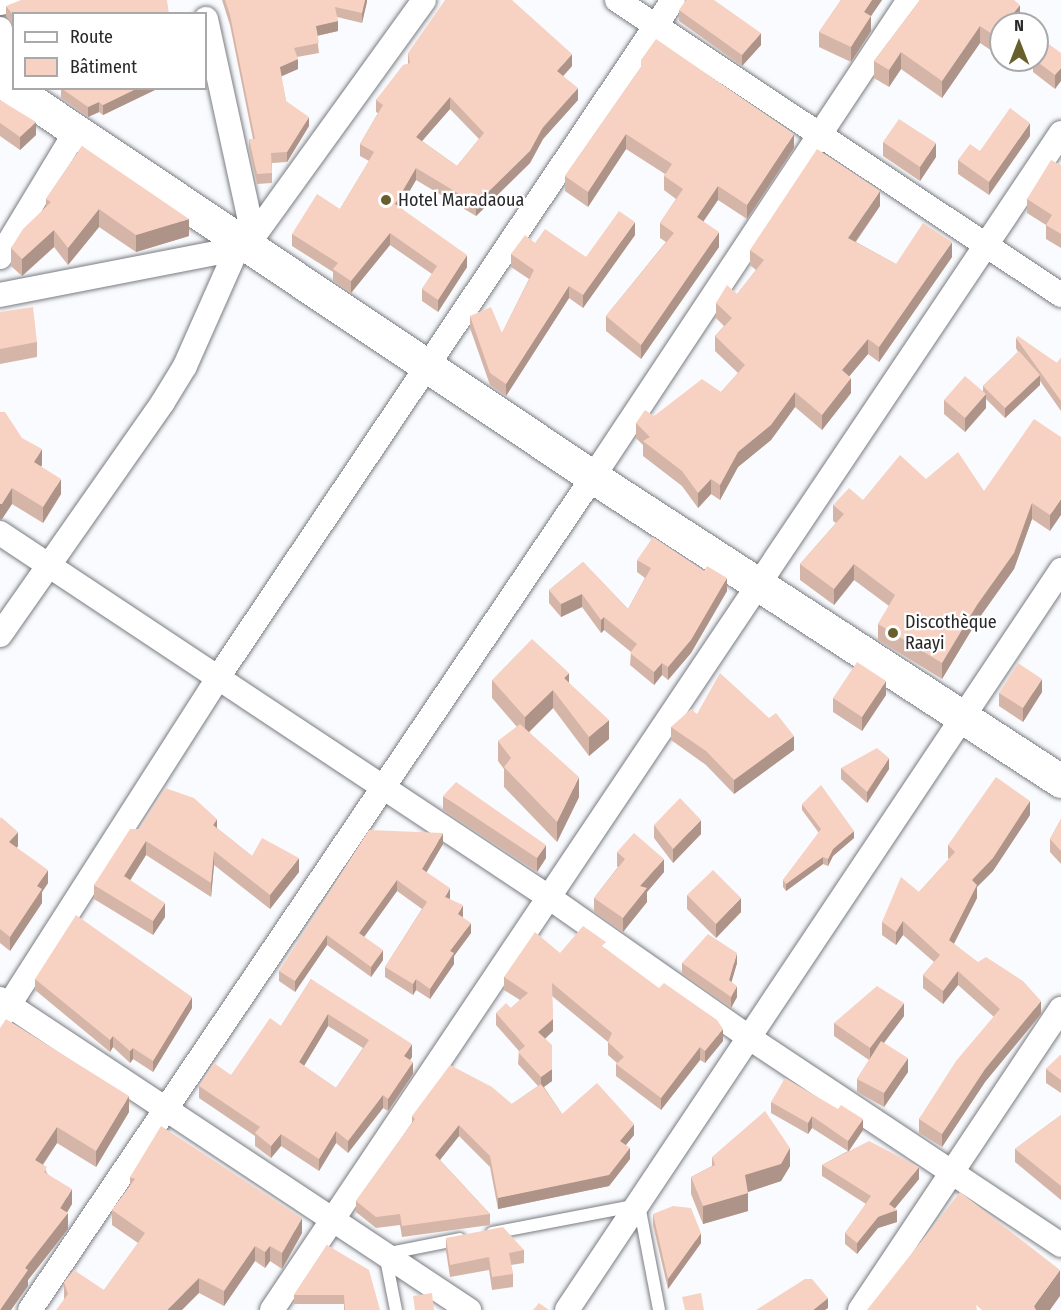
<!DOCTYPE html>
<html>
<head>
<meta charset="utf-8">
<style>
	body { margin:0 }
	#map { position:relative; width:1061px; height:1310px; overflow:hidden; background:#fafbfe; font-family:"Fira Sans Condensed",sans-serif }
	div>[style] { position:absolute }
	.roads { filter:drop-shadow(0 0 2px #797c81) drop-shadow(0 0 2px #797c81) }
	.lane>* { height:12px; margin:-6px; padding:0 6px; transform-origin:6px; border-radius:6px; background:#fff }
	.street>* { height:24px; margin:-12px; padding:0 12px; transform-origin:12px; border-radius:12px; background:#fff }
	.secondary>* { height:33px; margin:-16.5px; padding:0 16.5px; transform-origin:16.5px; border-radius:16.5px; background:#fff }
	.wall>* { inset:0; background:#d4b5a8 }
	.shaded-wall>* { inset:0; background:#ad9388 }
	.building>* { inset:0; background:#f7d2c3 }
	.dots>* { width:16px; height:16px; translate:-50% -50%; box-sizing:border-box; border:3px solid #fff; border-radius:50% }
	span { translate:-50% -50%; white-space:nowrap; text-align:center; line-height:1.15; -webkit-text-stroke:4.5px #fff; paint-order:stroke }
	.poi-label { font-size:18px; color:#28282b }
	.left { translate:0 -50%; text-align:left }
	.legend { position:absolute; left:12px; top:12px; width:195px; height:78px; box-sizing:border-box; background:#fff; border:2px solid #a9a9aa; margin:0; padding:8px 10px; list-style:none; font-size:18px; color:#28282b }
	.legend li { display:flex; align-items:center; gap:12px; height:30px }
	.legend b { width:30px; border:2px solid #a9a9aa }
	.north { position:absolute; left:989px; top:12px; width:60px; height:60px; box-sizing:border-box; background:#fff; border:2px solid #a9a9aa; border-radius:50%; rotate:0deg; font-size:16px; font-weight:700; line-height:24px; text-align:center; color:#28282b }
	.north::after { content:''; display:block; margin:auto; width:21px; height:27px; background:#695f2c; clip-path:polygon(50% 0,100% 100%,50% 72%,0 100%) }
</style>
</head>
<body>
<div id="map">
	<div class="roads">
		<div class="lane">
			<i style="left:492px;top:1233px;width:150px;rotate:-10.8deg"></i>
			<i style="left:639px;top:1205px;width:107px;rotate:79.2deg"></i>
			<i style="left:396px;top:1310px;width:57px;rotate:-101.1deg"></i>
			<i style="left:385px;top:1254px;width:76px;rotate:-11.3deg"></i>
		</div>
		<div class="street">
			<i style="left:617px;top:0;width:533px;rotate:33.6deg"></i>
			<i style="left:0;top:3px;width:12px;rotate:-14deg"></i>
			<i style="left:206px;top:19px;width:225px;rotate:77.7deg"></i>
			<i style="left:0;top:29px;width:58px;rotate:81deg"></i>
			<i style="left:0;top:257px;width:147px;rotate:-58.9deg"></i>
			<i style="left:0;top:295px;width:251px;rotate:-11deg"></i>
			<i style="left:246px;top:247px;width:304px;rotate:-54.2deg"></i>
			<i style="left:0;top:533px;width:660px;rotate:33.57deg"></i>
			<i style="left:550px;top:898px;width:246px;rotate:35deg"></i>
			<i style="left:751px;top:1039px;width:372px;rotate:33.6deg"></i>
			<i style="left:0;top:635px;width:284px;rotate:-55deg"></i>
			<i style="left:163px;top:402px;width:42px;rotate:-58.6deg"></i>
			<i style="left:185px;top:366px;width:126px;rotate:-66.1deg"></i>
			<i style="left:0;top:999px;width:563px;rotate:33.55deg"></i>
			<i style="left:0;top:1019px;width:407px;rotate:-57.4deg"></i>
			<i style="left:219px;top:676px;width:814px;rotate:-56.11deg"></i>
			<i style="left:30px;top:1310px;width:1005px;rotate:-55.95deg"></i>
			<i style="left:593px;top:477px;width:572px;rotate:-56.48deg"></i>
			<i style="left:272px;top:1310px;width:1417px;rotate:-56.16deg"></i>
			<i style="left:567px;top:1310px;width:890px;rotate:-56.27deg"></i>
			<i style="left:860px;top:1310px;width:362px;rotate:-56.3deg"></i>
		</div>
		<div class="secondary">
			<i style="left:0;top:80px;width:714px;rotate:33.8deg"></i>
			<i style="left:593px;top:477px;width:558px;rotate:33.01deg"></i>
		</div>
	</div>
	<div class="wall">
		<i style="clip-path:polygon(222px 0,367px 0,362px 23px,337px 17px,338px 31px,317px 36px,319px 53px,297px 57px,298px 69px,281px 76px,286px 101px,309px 126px,287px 162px,272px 163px,272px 183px,257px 184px,249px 149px,249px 139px,253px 139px,230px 25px)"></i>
		<i style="clip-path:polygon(841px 0,882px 0,871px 16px,871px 31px,851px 62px,819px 47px,819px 32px)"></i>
		<i style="clip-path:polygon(920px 0,1020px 22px,1018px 24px,1001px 24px,995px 53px,980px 43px,942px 98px,901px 69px,889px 87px,874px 78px,874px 61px)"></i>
		<i style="clip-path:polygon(6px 6px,14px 14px,14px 26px,6px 16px)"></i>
		<i style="clip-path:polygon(679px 10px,761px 45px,742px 66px,679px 21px)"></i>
		<i style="clip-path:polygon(evenodd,408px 53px,572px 66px,563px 76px,578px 100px,543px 139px,530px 163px,476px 216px,416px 180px,400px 207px,467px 267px,438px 312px,422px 301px,422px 289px,432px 274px,390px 245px,351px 293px,333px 281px,333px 272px,292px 246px,292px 234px,340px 209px,369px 161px,360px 156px,360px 144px,378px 113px,376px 112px,376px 100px,408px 64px,408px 53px,450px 109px,479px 139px,457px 166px,422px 141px,450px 109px)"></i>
		<i style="clip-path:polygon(1061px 53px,1055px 89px,1033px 72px,1033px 60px,1037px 60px)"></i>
		<i style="clip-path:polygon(641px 67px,794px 148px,747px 219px,718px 200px,703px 221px,719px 247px,641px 359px,606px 331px,606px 316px,666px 242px,660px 238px,660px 223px,676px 199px,664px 190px,664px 176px,665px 174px,626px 149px,588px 207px,565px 191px,565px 176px)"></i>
		<i style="clip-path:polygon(61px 88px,159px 88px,103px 115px,99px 112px,88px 117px,61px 98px)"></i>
		<i style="clip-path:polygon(0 100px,36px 135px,20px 150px,0 136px)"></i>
		<i style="clip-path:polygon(1030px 136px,989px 195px,958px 174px,958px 160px,980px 151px)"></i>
		<i style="clip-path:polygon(883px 142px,936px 157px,920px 181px,883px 156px)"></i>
		<i style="clip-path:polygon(82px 146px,189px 236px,136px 252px,99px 227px,68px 265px,54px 247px,22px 276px,11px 266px,11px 248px,46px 207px,46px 199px)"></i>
		<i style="clip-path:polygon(1061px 165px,1061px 248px,1046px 239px,1046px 225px,1027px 213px,1027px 199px)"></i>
		<i style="clip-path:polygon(880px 206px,856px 242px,896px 264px,952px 257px,879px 362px,868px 354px,849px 376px,851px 393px,822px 430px,795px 407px,771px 440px,738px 467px,720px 500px,711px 494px,698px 508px,682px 486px,643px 456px,643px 445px,636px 438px,636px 423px,654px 416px,721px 392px,738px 373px,715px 351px,715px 336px,724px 326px,716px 318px,716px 303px,737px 294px,756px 270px,750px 265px,750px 250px)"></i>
		<i style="clip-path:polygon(635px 235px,583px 308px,569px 298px,506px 396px,490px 385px,470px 328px,470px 316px,502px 333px,529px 279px,511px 267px,511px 254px,535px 243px,586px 257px)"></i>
		<i style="clip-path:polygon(0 312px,37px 342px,37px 357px,0 364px)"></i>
		<i style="clip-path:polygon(1016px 338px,1057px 363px,1061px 358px,1061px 411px,1040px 381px,1040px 385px,1005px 418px,986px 399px,986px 408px,965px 432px,944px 414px,944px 400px,983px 392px,983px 386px,1018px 352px,1016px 348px)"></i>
		<i style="clip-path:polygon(0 412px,42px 465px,41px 466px,61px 494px,43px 523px,12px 504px,2px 519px,0 520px)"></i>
		<i style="clip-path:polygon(1061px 437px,1050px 531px,1032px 519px,1014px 569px,977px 621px,942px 679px,878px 640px,878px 624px,889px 606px,854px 580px,834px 605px,800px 580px,800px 564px,836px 523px,833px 521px,833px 505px,863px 500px,926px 479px,984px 491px)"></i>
		<i style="clip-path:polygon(637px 560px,727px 591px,691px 653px,668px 680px,662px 675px,654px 685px,630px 665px,631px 652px,604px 630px,601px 633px,582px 607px,561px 617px,549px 603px,549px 590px,583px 562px,628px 609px,645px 578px,637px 572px)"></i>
		<i style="clip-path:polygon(492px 680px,569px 683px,609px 739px,589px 756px,553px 708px,529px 732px,579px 797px,557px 842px,504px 787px,504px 769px,498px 761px,498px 741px,517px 727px,492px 698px)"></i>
		<i style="clip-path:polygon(1042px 692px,1023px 722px,999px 706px,999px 693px)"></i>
		<i style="clip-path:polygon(886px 695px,862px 731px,833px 712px,833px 698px)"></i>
		<i style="clip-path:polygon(671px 727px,794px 750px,734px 794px,706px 765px,671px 740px)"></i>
		<i style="clip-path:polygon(841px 768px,889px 769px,867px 803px,841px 779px)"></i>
		<i style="clip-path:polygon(443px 796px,546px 858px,537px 872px,443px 810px)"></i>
		<i style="clip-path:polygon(802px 804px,854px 838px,833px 856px,828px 866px,823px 864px,786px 891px,783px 887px,783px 880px,819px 833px,802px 810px)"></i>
		<i style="clip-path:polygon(1030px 815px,993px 871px,977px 887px,977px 898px,954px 944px,1041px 1014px,985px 1082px,942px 1147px,919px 1133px,919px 1119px,994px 1017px,958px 985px,943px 1004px,923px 988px,923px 975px,934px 962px,903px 935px,896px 945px,882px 935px,882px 922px,919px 892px,949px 859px,948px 858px,948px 845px)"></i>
		<i style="clip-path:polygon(0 819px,18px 846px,17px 848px,48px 883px,42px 892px,42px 903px,10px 951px,0 943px)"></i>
		<i style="clip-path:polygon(1061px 819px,1061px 864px,1050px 852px,1050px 839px)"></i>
		<i style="clip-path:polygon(654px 825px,701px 834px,673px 863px,654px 838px)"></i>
		<i style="clip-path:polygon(217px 828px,252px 856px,299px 872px,270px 909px,214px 865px,211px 897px,146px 855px,130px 880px,165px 917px,153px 935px,94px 899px,94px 885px,139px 829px)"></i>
		<i style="clip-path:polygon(443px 844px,426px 872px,450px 899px,463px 916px,462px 917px,471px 933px,454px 956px,454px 964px,430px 999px,416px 990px,413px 995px,385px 977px,385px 967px,422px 909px,397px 891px,364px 937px,383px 960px,371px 977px,327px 945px,295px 992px,279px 981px,279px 971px)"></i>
		<i style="clip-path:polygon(617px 852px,664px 872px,647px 892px,647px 902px,623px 932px,594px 912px,594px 898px,618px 867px,617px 866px)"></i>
		<i style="clip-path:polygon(687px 895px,741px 912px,716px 938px,687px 909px)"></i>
		<i style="clip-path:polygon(606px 949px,723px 1041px,705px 1063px,700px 1060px,661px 1110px,616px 1076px,616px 1064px,617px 1063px,608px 1055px,608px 1042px,552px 996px,553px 1031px,545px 1039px,552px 1081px,544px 1087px,562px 1114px,634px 1135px,626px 1145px,630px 1159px,609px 1186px,498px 1209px,490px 1167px,459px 1136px,440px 1160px,490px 1214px,490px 1225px,402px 1237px,400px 1225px,376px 1228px,356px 1212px,356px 1201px,412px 1123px,412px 1116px,512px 1104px,538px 1086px,518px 1064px,519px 1051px,496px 1025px,496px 1013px,511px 1008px,520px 1000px,504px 990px,504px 977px,560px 953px)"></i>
		<i style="clip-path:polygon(682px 963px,737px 963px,731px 982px,737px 997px,731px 1008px,682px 974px)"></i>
		<i style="clip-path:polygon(35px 979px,192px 1008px,153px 1072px,133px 1059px,130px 1063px,113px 1047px,110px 1052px,35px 990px)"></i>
		<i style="clip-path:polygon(evenodd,311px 979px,412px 1057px,410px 1060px,413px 1074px,388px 1111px,383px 1108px,348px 1153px,336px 1143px,319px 1171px,281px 1146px,271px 1158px,255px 1146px,255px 1136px,199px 1098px,199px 1086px,231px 1075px,281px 1026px,311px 979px,328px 1026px,363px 1048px,336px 1088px,304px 1066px,328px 1026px)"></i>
		<i style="clip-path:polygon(904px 1016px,884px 1043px,908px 1072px,884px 1107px,857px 1092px,857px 1079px,869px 1060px,834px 1036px,834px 1023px)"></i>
		<i style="clip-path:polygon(0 1028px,129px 1112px,96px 1167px,57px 1143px,43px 1165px,47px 1173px,72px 1204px,67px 1213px,68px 1229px,28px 1280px,28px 1286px)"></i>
		<i style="clip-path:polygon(1061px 1055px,1061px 1093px,1046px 1083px,1046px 1069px)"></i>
		<i style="clip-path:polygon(771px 1102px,863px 1130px,849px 1151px,919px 1179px,895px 1208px,897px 1222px,878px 1228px,857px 1254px,845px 1244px,845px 1233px,866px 1204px,822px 1176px,822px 1165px,848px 1151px,812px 1128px,808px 1134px,771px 1113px)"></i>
		<i style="clip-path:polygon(1061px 1115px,1061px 1200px,1015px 1162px,1015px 1149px)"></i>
		<i style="clip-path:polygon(712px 1157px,790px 1166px,781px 1181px,748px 1192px,748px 1211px,703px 1224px,691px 1194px,691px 1177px,712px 1166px)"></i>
		<i style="clip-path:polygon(130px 1177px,302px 1233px,282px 1269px,270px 1261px,265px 1268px,255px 1261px,224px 1306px,199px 1293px,64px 1299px,64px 1282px,104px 1290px,138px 1243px,112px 1225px,112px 1210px,130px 1186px)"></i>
		<i style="clip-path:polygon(653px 1214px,701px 1243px,668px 1289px,653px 1225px)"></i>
		<i style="clip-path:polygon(446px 1238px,524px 1250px,524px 1263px,511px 1265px,513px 1274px,513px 1287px,492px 1290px,489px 1270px,450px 1277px,446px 1251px)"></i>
		<i style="clip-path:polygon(327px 1245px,380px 1310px,344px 1310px,344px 1304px,294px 1304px,294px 1295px)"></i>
	</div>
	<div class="shaded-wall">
		<i style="clip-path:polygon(365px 0,367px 0,367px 2px,362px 23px,362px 13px)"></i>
		<i style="clip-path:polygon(872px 0,882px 0,871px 16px,871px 31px,851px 62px,851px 47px,864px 12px)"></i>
		<i style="clip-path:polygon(1020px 5px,1020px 22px,1018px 24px,1004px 24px)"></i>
		<i style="clip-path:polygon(338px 21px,338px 31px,316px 36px,316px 26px)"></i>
		<i style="clip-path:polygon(980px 26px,980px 43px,942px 98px,942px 81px)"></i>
		<i style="clip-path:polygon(1001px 28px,1001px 45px,995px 53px,995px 36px)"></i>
		<i style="clip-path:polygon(761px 33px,761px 45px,742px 66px,742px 55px)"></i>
		<i style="clip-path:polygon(901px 52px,901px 69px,889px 87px,889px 70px)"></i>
		<i style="clip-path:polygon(572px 54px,572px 66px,557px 83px,557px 71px)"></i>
		<i style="clip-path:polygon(298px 59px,298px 69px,280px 77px,280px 67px)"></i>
		<i style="clip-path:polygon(1061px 68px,1061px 81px,1055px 89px,1055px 75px)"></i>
		<i style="clip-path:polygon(138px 88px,159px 88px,103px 115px,103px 105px)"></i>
		<i style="clip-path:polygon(578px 88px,578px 100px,543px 139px,530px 163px,476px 216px,476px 204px)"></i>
		<i style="clip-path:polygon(450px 97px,450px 109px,416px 148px,416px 137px)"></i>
		<i style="clip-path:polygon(99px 102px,99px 112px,88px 117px,88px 107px)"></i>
		<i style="clip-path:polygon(309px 117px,309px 126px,287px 162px,287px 152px)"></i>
		<i style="clip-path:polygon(36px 122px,36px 135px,20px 150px,20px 137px)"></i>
		<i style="clip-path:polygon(1030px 123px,1030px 136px,989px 195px,989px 182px)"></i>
		<i style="clip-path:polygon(626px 134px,626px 149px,588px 207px,588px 192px)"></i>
		<i style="clip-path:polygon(794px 134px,794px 148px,747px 219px,747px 205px)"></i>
		<i style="clip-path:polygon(936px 143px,936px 157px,920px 181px,920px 167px)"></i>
		<i style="clip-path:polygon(416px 168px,416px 180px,395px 216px,395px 204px)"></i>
		<i style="clip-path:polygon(718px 186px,718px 200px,697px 231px,697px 217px)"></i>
		<i style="clip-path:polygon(880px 191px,880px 206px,848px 252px,848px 238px)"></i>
		<i style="clip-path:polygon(99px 209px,99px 227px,68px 265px,68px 248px)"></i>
		<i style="clip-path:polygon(189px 219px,189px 236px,136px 252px,136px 235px)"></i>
		<i style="clip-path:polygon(635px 222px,635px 235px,583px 308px,583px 295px)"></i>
		<i style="clip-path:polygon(54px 230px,54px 247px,22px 276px,22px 259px)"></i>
		<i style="clip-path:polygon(719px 232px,719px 247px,641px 359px,641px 345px)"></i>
		<i style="clip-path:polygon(390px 233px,390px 245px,351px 293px,351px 281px)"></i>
		<i style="clip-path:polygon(952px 242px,952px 257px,879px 362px,879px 347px)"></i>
		<i style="clip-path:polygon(467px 255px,467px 267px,438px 312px,438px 300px)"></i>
		<i style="clip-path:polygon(569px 286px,569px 298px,506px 396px,506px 384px)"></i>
		<i style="clip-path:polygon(868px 339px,868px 354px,842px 385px,842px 370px)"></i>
		<i style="clip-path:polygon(1040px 375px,1040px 385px,1005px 418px,1005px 408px)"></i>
		<i style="clip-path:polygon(851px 378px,851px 393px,822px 430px,822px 415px)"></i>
		<i style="clip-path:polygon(795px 392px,795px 407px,771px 440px,738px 467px,720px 500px,720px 485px,738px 452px)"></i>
		<i style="clip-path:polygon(986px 394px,986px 408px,965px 432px,965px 418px)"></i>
		<i style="clip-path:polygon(42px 449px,42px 465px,34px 477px,34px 462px)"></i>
		<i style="clip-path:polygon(61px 479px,61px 494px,43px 523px,43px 507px)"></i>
		<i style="clip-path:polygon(711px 479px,711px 494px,698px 508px,698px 493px)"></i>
		<i style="clip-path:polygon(12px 488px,12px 504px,2px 519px,0 520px,0 504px)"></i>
		<i style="clip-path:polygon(1061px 499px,1061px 515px,1050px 531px,1050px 515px)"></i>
		<i style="clip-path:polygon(1032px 503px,1032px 519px,1014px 569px,977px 621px,942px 679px,942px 663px)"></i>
		<i style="clip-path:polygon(854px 564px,854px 580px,834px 605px,834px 589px)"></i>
		<i style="clip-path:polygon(727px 578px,727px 591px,691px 653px,668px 680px,668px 667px)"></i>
		<i style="clip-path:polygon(582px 594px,582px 607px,561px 617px,561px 604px)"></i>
		<i style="clip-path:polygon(604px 617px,604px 630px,601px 633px,601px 620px)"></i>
		<i style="clip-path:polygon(662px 663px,662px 675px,654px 685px,654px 672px)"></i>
		<i style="clip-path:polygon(569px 673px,569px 692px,564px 678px)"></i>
		<i style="clip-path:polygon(1042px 679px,1042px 692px,1023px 722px,1023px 708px)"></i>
		<i style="clip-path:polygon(886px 681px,886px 695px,862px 731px,862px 717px)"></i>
		<i style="clip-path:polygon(553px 690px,553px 708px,525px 736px,525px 717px)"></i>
		<i style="clip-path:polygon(609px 720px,609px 739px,589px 756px,589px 737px)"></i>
		<i style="clip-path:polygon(794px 736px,794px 750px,734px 794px,734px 780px)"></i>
		<i style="clip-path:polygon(889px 758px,889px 769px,867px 803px,867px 792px)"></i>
		<i style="clip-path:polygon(579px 777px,579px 797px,557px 842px,557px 822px)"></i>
		<i style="clip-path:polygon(1030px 801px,1030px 815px,993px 871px,977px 887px,977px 898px,949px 953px,949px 940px,972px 880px)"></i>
		<i style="clip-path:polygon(217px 819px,217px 833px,213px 825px)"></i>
		<i style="clip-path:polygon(701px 820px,701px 834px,673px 863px,673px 849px)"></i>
		<i style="clip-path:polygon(854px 831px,854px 838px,833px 856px,828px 866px,828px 859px,833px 849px)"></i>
		<i style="clip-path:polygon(18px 832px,18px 846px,9px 856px,9px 842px)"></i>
		<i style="clip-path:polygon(443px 833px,443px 844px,422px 880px,422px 869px)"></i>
		<i style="clip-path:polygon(146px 841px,146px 855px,124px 890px,124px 876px)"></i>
		<i style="clip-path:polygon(546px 845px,546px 858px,537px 872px,537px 858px)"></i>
		<i style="clip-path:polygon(214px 851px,214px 865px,211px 897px,211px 883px)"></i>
		<i style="clip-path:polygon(823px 857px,823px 864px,786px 891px,786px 884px)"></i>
		<i style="clip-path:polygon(299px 858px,299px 872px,270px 909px,270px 895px)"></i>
		<i style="clip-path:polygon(664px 859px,664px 872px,647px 892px,647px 902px,623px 932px,623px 918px,640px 886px)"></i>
		<i style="clip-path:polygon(48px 870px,48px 883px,42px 892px,42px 903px,10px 951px,10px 937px,37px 886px)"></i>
		<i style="clip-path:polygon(397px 880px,397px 891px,359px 944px,359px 933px)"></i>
		<i style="clip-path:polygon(450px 888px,450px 899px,445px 897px)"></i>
		<i style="clip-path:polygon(741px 898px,741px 912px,716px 938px,716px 924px)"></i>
		<i style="clip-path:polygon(165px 903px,165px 917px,153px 935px,153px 921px)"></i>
		<i style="clip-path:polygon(463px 905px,463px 916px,458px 924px,458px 914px)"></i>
		<i style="clip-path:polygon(903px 921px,903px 935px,896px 945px,896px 932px)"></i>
		<i style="clip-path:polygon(471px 923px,471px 933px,454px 956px,454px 964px,430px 999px,430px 989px,450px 951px)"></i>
		<i style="clip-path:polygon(327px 935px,327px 945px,295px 992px,295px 981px)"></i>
		<i style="clip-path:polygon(383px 950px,383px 960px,371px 977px,371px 967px)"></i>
		<i style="clip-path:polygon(737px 953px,737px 963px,729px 991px,729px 980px)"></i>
		<i style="clip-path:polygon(958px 971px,958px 985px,943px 1004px,943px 991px)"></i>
		<i style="clip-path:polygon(416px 979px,416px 990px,413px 995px,413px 984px)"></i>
		<i style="clip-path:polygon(737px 986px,737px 997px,731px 1008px,731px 997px)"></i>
		<i style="clip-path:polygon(192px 997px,192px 1008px,153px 1072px,153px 1061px)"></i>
		<i style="clip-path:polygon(1041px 1001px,1041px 1014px,985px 1082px,942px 1147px,942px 1134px,985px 1069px)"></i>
		<i style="clip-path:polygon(904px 1003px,904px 1016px,870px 1061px,870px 1048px)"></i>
		<i style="clip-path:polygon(328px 1014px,328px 1026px,299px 1074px,299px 1062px)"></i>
		<i style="clip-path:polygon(553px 1019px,553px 1031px,538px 1045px,538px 1032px)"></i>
		<i style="clip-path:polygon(723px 1029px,723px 1041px,705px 1063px,705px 1051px)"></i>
		<i style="clip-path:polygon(113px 1036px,113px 1047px,110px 1052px,110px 1040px)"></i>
		<i style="clip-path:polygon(412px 1044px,412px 1057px,404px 1068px,404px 1056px)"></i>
		<i style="clip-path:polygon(700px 1047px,700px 1060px,661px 1110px,661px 1098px)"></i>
		<i style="clip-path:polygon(133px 1048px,133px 1059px,130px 1063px,130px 1051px)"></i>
		<i style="clip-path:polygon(908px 1058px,908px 1072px,884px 1107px,884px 1093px)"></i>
		<i style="clip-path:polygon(413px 1062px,413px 1074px,388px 1111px,388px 1099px)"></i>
		<i style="clip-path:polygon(552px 1069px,552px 1081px,541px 1089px,541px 1077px)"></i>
		<i style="clip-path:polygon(383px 1095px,383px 1108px,348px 1153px,348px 1141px)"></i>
		<i style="clip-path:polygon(129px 1096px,129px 1112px,96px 1167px,96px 1151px)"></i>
		<i style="clip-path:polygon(812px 1116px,812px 1128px,808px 1134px,808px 1123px)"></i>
		<i style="clip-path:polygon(863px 1119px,863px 1130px,848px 1152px,848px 1141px)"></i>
		<i style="clip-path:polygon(634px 1124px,634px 1135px,620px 1152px,620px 1141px)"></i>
		<i style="clip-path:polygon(459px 1125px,459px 1136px,435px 1166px,435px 1155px)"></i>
		<i style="clip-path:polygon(57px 1127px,57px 1143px,35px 1176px,35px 1160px)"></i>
		<i style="clip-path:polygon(336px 1131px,336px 1143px,319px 1171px,319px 1159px)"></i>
		<i style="clip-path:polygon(281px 1134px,281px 1146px,271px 1158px,271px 1146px)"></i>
		<i style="clip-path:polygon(630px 1148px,630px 1159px,609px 1186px,498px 1209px,498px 1198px)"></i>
		<i style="clip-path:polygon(790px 1148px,790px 1166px,781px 1181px,745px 1193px,745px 1175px)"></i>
		<i style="clip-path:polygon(919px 1167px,919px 1179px,892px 1212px,897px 1210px,897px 1222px,878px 1228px,857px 1254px,857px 1243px)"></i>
		<i style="clip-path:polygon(72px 1189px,72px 1204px,61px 1221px,68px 1213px,68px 1229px,28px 1280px,28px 1286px,11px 1310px,0 1310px)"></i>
		<i style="clip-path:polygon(748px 1193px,748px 1211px,703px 1224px,703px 1206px)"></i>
		<i style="clip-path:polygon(302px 1218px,302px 1233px,282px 1269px,282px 1253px)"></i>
		<i style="clip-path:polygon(701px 1233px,701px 1243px,668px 1289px,668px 1279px)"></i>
		<i style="clip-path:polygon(255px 1246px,255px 1261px,224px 1306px,224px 1291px)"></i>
		<i style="clip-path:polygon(270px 1246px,270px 1261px,265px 1268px,265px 1252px)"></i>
		<i style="clip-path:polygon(1060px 1270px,1060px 1296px,1050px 1310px,1034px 1310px,1034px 1306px)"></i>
		<i style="clip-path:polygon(199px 1278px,199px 1293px,182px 1310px,167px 1310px)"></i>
		<i style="clip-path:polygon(828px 1298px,828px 1308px,825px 1310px,813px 1310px)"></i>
	</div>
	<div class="building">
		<i style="clip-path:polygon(21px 0,167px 0,169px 14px,14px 14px,14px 16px,6px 6px)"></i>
		<i style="clip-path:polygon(225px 0,365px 0,362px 13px,335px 7px,338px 21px,316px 26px,319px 43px,294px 48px,298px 59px,280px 67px,286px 101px,309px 117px,287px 152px,271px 153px,272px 173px,257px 174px,249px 139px,255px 139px,230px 15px)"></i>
		<i style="clip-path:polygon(evenodd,445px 0,512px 0,572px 54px,557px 71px,578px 88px,543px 127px,530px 151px,476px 204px,416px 168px,395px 204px,467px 255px,438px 300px,422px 289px,437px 266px,390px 233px,351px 281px,333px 269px,338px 263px,292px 234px,317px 194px,340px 209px,374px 152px,360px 144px,383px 105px,376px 100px,403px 65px,410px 63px,408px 53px,445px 0,450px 97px,484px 133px,457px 166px,416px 137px,450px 97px)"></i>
		<i style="clip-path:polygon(686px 0,714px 0,761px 33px,742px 55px,679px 10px)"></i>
		<i style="clip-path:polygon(841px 0,872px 0,864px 12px,871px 16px,851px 47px,819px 32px)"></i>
		<i style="clip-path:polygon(920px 0,1014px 0,1020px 5px,1004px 24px,1001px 24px,1001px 28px,995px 36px,980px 26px,942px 81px,901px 52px,889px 70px,874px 61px)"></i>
		<i style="clip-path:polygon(656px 39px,794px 134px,747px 205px,718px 186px,697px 217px,719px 232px,641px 345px,606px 316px,674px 233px,660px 223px,683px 189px,664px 176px,672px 164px,626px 134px,588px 192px,565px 176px,641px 67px,641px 60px)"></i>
		<i style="clip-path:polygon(1046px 42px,1061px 53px,1061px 68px,1055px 75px,1035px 60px,1037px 60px,1037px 54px)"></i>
		<i style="clip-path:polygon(61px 88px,138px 88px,103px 105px,99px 102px,88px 107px)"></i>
		<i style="clip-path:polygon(0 100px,36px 122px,20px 137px,0 123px)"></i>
		<i style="clip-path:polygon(1010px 108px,1030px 123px,989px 182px,958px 160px,970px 144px,980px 151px)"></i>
		<i style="clip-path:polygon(899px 119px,936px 143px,920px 167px,883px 142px)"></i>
		<i style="clip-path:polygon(82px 146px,189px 219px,136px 235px,99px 209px,68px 248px,54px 230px,22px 259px,11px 248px,23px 229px,51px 202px,46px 199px)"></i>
		<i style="clip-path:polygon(817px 149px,880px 191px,848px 238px,896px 264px,923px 223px,952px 242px,879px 347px,868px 339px,842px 370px,851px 378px,822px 415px,795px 392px,771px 425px,738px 452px,720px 485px,711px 479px,698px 493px,682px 471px,643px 441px,650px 437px,636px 423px,645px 410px,654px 416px,702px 379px,721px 392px,745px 365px,715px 336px,732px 318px,716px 303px,727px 285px,737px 294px,764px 260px,750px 250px)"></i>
		<i style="clip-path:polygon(1051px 160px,1061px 165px,1061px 234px,1046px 225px,1052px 215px,1027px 199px)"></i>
		<i style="clip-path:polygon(619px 211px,635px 222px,583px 295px,569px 286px,506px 384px,490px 373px,470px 316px,491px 307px,502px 333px,534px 270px,511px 254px,525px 235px,535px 243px,545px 229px,586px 257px)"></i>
		<i style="clip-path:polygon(33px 307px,37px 342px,0 349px,0 312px)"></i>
		<i style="clip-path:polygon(1018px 336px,1057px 363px,1061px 358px,1061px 401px,1016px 338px)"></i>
		<i style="clip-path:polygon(1019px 351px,1040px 375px,1005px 408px,983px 386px)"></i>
		<i style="clip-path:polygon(965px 376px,986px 394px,965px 418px,944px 400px)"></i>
		<i style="clip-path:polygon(0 412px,5px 412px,22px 438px,42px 449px,34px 462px,61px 479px,43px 507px,12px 488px,2px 504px,0 504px)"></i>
		<i style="clip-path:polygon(1034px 419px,1061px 437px,1061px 499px,1050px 515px,1032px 503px,1014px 553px,977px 605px,942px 663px,878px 624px,895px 595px,854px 564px,834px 589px,800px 564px,844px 514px,833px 505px,849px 488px,863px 500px,900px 455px,926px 479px,958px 452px,984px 491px)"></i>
		<i style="clip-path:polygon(653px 537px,704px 571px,707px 566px,727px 578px,691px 640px,668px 667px,662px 663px,654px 672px,630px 653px,637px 644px,604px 617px,601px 620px,582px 594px,561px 604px,549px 590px,583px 562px,628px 609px,651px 568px,637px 560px)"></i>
		<i style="clip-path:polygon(532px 639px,569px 673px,564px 678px,609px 720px,589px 737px,553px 690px,525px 717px,492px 680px)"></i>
		<i style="clip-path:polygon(857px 662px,886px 681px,862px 717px,833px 698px)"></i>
		<i style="clip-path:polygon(1018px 663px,1042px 679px,1023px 708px,999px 693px)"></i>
		<i style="clip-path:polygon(720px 673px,769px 718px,776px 713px,794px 736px,734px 780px,706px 751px,671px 727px,691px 709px,697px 714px)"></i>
		<i style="clip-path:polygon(520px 724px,579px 777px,557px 822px,504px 767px,511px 758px,498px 741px)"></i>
		<i style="clip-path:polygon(877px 748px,889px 758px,867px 792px,841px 768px)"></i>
		<i style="clip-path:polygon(996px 777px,1030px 801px,993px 858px,972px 880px,977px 885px,949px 940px,978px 962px,986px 957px,1023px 981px,1041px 1001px,985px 1069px,942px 1134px,919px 1119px,956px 1061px,1000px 1009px,958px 971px,943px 991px,923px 975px,940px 955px,903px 921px,896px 932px,882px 922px,901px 877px,919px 892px,955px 852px,948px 845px)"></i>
		<i style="clip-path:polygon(456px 782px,546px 845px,537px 858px,443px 796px)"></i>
		<i style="clip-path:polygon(821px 785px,854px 831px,833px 849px,828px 859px,823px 857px,786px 884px,783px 880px,821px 829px,802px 804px)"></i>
		<i style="clip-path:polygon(165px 788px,194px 798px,217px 819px,213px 825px,252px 856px,262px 838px,299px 858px,270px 895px,214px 851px,211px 883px,146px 841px,124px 876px,165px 903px,153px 921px,94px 885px,130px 829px,139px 829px)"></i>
		<i style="clip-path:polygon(680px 798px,701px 820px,673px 849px,654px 825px)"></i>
		<i style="clip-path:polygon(1px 817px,18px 832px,9px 842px,48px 870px,37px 886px,42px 889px,10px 937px,0 929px,0 819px)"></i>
		<i style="clip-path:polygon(1061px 819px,1061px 851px,1050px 839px)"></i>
		<i style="clip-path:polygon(369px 830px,443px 833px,422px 869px,450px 888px,445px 897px,463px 905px,458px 914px,471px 923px,450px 951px,454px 953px,430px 989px,416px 979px,413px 984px,385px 967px,427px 902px,397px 880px,359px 933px,383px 950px,371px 967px,327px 935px,295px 981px,279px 971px)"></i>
		<i style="clip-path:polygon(634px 833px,664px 859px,640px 886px,647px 888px,623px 918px,594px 898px,625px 859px,617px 852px)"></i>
		<i style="clip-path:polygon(713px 870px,741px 898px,716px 924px,687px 895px)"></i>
		<i style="clip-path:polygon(76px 915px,192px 997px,153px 1061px,133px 1048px,130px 1051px,113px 1036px,110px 1040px,35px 979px)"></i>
		<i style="clip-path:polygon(583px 926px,606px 942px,602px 946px,659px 988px,664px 983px,717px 1020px,723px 1029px,705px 1051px,700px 1047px,661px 1098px,616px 1064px,624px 1057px,608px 1042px,612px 1033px,552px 983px,553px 1019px,538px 1032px,552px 1045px,552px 1069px,541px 1077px,518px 1052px,525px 1046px,496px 1013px,506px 1003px,511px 1008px,528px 993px,504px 977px,535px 932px,560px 953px)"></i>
		<i style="clip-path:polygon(708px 934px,737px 953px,729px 980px,737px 986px,731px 997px,682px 963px)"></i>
		<i style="clip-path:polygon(evenodd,311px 979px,412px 1044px,404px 1056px,413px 1062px,388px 1099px,383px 1095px,348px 1141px,336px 1131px,319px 1159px,281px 1134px,271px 1146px,255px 1133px,260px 1127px,199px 1086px,214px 1063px,231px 1075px,270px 1018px,281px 1026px,311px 979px,328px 1014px,369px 1040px,336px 1088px,299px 1062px,328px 1014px)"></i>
		<i style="clip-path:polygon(877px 986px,904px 1003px,870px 1048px,834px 1023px)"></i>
		<i style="clip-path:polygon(6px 1019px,129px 1096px,96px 1151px,57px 1127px,35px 1160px,47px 1167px,44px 1172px,72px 1189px,60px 1208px,68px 1213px,25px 1268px,28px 1270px,0 1310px,0 1028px)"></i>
		<i style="clip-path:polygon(881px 1041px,908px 1058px,884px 1093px,857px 1079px)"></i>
		<i style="clip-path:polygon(1060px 1055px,1061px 1055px,1061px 1080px,1046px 1069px)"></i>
		<i style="clip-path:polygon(450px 1065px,492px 1087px,512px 1104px,541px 1084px,562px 1114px,597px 1083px,634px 1124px,620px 1141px,630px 1148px,609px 1175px,498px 1198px,490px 1156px,459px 1125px,435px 1155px,490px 1214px,402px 1226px,400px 1214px,376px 1217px,356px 1201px,415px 1119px,412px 1116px)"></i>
		<i style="clip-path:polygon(785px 1078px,838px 1109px,841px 1105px,863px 1119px,848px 1141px,812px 1116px,808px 1123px,771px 1102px)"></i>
		<i style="clip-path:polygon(765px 1111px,790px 1148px,781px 1164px,745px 1175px,748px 1193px,703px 1206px,691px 1177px,715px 1165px,712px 1157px)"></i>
		<i style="clip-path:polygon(1061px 1115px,1061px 1186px,1015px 1149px)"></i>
		<i style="clip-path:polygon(161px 1126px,302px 1218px,282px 1253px,270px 1246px,265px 1252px,255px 1246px,224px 1291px,199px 1278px,167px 1310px,56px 1310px,68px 1294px,64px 1282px,74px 1270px,104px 1290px,145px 1233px,112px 1210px,135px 1179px,130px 1177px)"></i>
		<i style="clip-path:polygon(869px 1141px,919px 1167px,889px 1204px,897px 1210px,878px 1217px,857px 1243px,845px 1233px,871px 1196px,822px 1165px)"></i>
		<i style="clip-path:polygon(960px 1192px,1060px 1270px,1034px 1306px,1036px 1310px,982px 1310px,976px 1305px,977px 1310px,867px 1310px)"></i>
		<i style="clip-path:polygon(673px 1206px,691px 1208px,701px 1233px,668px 1279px,653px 1214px)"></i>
		<i style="clip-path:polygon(503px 1227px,524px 1250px,509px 1253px,513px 1274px,492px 1277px,489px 1257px,450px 1265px,446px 1238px)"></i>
		<i style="clip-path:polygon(327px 1245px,369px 1270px,380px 1310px,345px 1310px,344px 1295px,294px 1295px)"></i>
		<i style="clip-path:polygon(805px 1279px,812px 1279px,828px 1298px,813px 1310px,756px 1310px)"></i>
		<i style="clip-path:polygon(432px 1293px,434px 1310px,415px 1310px,413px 1296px)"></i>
		<i style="clip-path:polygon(701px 1293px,704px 1310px,685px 1310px,682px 1297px)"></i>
		<i style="clip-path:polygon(539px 1303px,549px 1310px,533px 1310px)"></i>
	</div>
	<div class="dots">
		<i style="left:386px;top:200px;background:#695f2c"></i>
		<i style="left:893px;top:633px;background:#695f2c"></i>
	</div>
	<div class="poi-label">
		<span class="left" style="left:398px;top:200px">Hotel Maradaoua</span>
		<span class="left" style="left:905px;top:633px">Discothèque<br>Raayi</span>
	</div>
	<ul class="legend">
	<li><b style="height:8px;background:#fff"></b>Route</li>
	<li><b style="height:16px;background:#f7d2c3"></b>Bâtiment</li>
	</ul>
	<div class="north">N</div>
</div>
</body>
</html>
